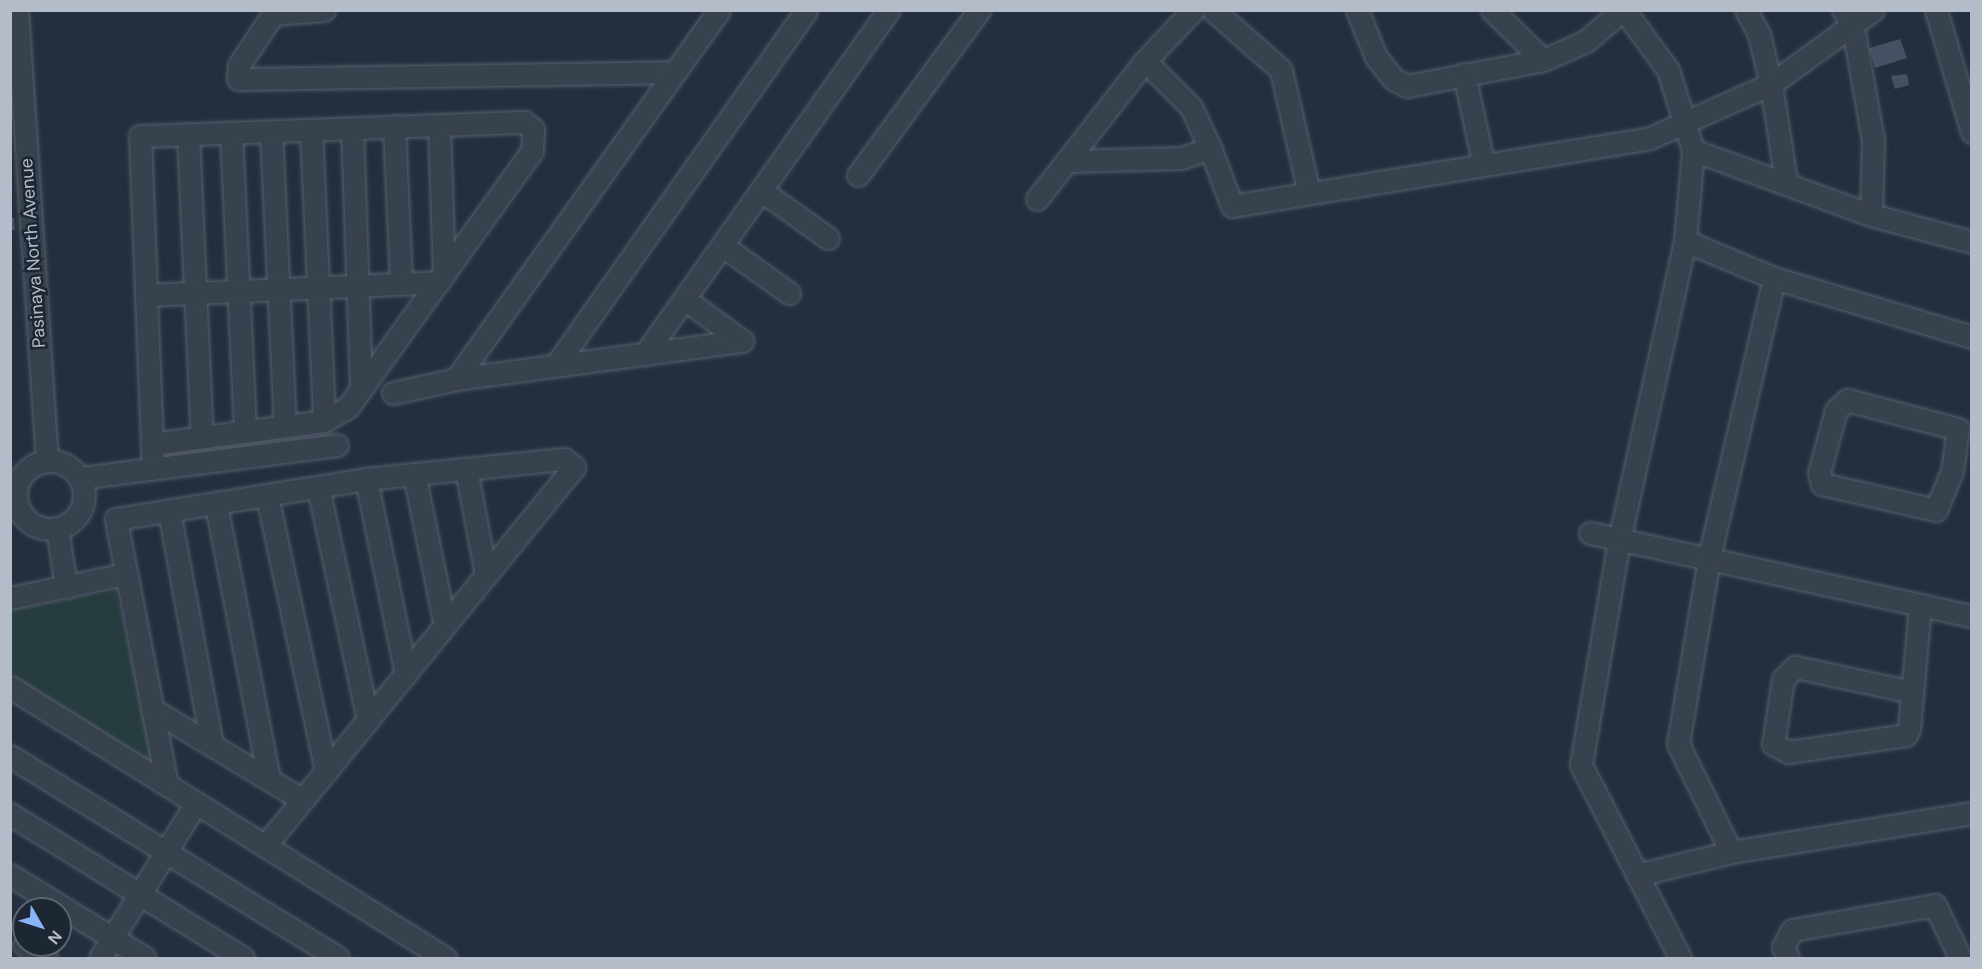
<!DOCTYPE html>
<html>
<head>
<meta charset="utf-8">
<style>
	body { margin:0 }
	#map { position:relative; width:1982px; height:969px; overflow:hidden; background:#242f3e; font-family:"DM Sans",sans-serif }
	div>[style] { position:absolute }
	.green>* { inset:0; background:#263c3f }
	.building>* { inset:0; background:#455162 }
	.roads { filter:drop-shadow(0 0 2px #565f6c) drop-shadow(0 0 2px #565f6c) }
	.minor>* { height:21px; margin:-10.5px; padding:0 10.5px; transform-origin:10.5px; border-radius:10.5px; background:#38414e }
	.minor>.ring { margin:-10.5px; padding:0; box-sizing:content-box; background:none; border:21px solid #38414e; border-radius:50% }
	span { translate:-50% -50%; white-space:nowrap; text-align:center; line-height:1.15; -webkit-text-stroke:5px #1d2633; paint-order:stroke }
	.street-label { font-size:18px; color:#b4bcc9 }
	.frame { position:absolute; inset:0; border:12px solid #b4bcc9; pointer-events:none }
	.north { position:absolute; left:12px; top:897px; width:60px; height:60px; box-sizing:border-box; background:#1d2633; border:2px solid #59626f; border-radius:50%; rotate:129deg; font-size:16px; font-weight:700; line-height:24px; text-align:center; color:#b4bcc9 }
	.north::after { content:''; display:block; margin:auto; width:21px; height:27px; background:#8ab4f8; clip-path:polygon(50% 0,100% 100%,50% 72%,0 100%) }
</style>
</head>
<body>
<div id="map">
	<div class="green">
		<i style="clip-path:polygon(116px 591px,152px 755px,147px 762px,11px 677px,10px 610px)"></i>
	</div>
	<div class="building">
		<i style="clip-path:polygon(1900px 39px,1907px 58px,1875px 68px,1869px 48px)"></i>
		<i style="clip-path:polygon(1907px 74px,1909px 85px,1895px 89px,1891px 76px)"></i>
		<i style="clip-path:polygon(10px 218px,14px 218px,15px 230px,10px 230px)"></i>
	</div>
	<div class="roads">
		<div class="minor">
			<i style="left:17px;top:10px;width:451px;rotate:86.2deg"></i>
			<i style="left:324px;top:10px;width:51px;rotate:175.5deg"></i>
			<i style="left:273px;top:14px;width:61px;rotate:123.7deg"></i>
			<i style="left:239px;top:65px;width:14px;rotate:94deg"></i>
			<i style="left:238px;top:79px;width:436px;rotate:-0.9deg"></i>
			<i style="left:1213px;top:10px;width:91px;rotate:41.4deg"></i>
			<i style="left:1281px;top:70px;width:126px;rotate:77.2deg"></i>
			<i style="left:1357px;top:10px;width:51px;rotate:68deg"></i>
			<i style="left:1376px;top:57px;width:28px;rotate:52deg"></i>
			<i style="left:1393px;top:79px;width:16px;rotate:27deg"></i>
			<i style="left:1407px;top:86px;width:138px;rotate:-10.8deg"></i>
			<i style="left:1543px;top:60px;width:47px;rotate:-23.8deg"></i>
			<i style="left:1586px;top:41px;width:48px;rotate:-40.7deg"></i>
			<i style="left:1492px;top:10px;width:71px;rotate:44.4deg"></i>
			<i style="left:1624px;top:10px;width:74px;rotate:53.7deg"></i>
			<i style="left:1668px;top:70px;width:84px;rotate:72.6deg"></i>
			<i style="left:1693px;top:150px;width:91px;rotate:95deg"></i>
			<i style="left:1685px;top:241px;width:306px;rotate:102.4deg"></i>
			<i style="left:1619px;top:540px;width:228px;rotate:99.6deg"></i>
			<i style="left:1581px;top:765px;width:217px;rotate:62.8deg"></i>
			<i style="left:1746px;top:10px;width:27px;rotate:62deg"></i>
			<i style="left:1759px;top:34px;width:51px;rotate:76.5deg"></i>
			<i style="left:1771px;top:84px;width:98px;rotate:81.2deg"></i>
			<i style="left:1843px;top:10px;width:20px;rotate:60deg"></i>
			<i style="left:1853px;top:27px;width:116px;rotate:80deg"></i>
			<i style="left:1873px;top:141px;width:74px;rotate:91.5deg"></i>
			<i style="left:1936px;top:10px;width:127px;rotate:73.6deg"></i>
			<i style="left:1464px;top:74px;width:90px;rotate:77.8deg"></i>
			<i style="left:439px;top:125px;width:149px;rotate:88.1deg"></i>
			<i style="left:394px;top:126px;width:156px;rotate:87.4deg"></i>
			<i style="left:352px;top:128px;width:261px;rotate:88deg"></i>
			<i style="left:311px;top:130px;width:291px;rotate:87.4deg"></i>
			<i style="left:271px;top:131px;width:295px;rotate:87.3deg"></i>
			<i style="left:231px;top:133px;width:299px;rotate:87.3deg"></i>
			<i style="left:188px;top:134px;width:304px;rotate:87.4deg"></i>
			<i style="left:1210px;top:148px;width:62px;rotate:69.2deg"></i>
			<i style="left:1232px;top:206px;width:423px;rotate:-9.2deg"></i>
			<i style="left:1650px;top:138px;width:133px;rotate:-24.1deg"></i>
			<i style="left:1771px;top:84px;width:126px;rotate:-36deg"></i>
			<i style="left:1693px;top:150px;width:189px;rotate:20.1deg"></i>
			<i style="left:1871px;top:215px;width:105px;rotate:15deg"></i>
			<i style="left:1069px;top:161px;width:113px;rotate:-1.5deg"></i>
			<i style="left:1182px;top:158px;width:30px;rotate:-20deg"></i>
			<i style="left:1210px;top:148px;width:45px;rotate:-114.9deg"></i>
			<i style="left:1191px;top:107px;width:65px;rotate:-135deg"></i>
			<i style="left:858px;top:175px;width:205px;rotate:-53.7deg"></i>
			<i style="left:762px;top:191px;width:81px;rotate:35.5deg"></i>
			<i style="left:1037px;top:199px;width:175px;rotate:-52deg"></i>
			<i style="left:1145px;top:61px;width:70px;rotate:-46.7deg"></i>
			<i style="left:1685px;top:241px;width:96px;rotate:22.6deg"></i>
			<i style="left:1774px;top:278px;width:207px;rotate:16.6deg"></i>
			<i style="left:723px;top:246px;width:81px;rotate:35.5deg"></i>
			<i style="left:146px;top:295px;width:293px;rotate:-2.5deg"></i>
			<i style="left:645px;top:354px;width:422px;rotate:-54.7deg"></i>
			<i style="left:556px;top:365px;width:434px;rotate:-54.8deg"></i>
			<i style="left:456px;top:379px;width:453px;rotate:-54.5deg"></i>
			<i style="left:393px;top:393px;width:65px;rotate:-12.5deg"></i>
			<i style="left:456px;top:379px;width:289px;rotate:-7.6deg"></i>
			<i style="left:742px;top:341px;width:69px;rotate:-143.8deg"></i>
			<i style="left:1847px;top:400px;width:115px;rotate:14.6deg"></i>
			<i style="left:1958px;top:429px;width:42px;rotate:98.1deg"></i>
			<i style="left:1952px;top:471px;width:42px;rotate:112.3deg"></i>
			<i style="left:1936px;top:510px;width:117px;rotate:-167.2deg"></i>
			<i style="left:1822px;top:484px;width:11px;rotate:-105deg"></i>
			<i style="left:1819px;top:473px;width:65px;rotate:-74.9deg"></i>
			<i style="left:1836px;top:410px;width:15px;rotate:-42deg"></i>
			<i style="left:152px;top:444px;width:174px;rotate:-7.6deg"></i>
			<i style="left:324px;top:421px;width:28px;rotate:-30deg"></i>
			<i style="left:348px;top:407px;width:315px;rotate:-54.3deg"></i>
			<i style="left:532px;top:151px;width:22px;rotate:-87deg"></i>
			<i style="left:533px;top:129px;width:11px;rotate:-142deg"></i>
			<i style="left:524px;top:122px;width:384px;rotate:177.9deg"></i>
			<i style="left:140px;top:136px;width:159px;rotate:87.8deg"></i>
			<i style="left:146px;top:295px;width:174px;rotate:87.7deg"></i>
			<i class="ring" style="left:16px;top:461px;width:47px;height:47px"></i>
			<i style="left:466px;top:469px;width:108px;rotate:79.3deg"></i>
			<i style="left:414px;top:474px;width:154px;rotate:78.4deg"></i>
			<i style="left:80px;top:478px;width:259px;rotate:-7.3deg"></i>
			<i style="left:366px;top:479px;width:199px;rotate:78.4deg"></i>
			<i style="left:318px;top:487px;width:238px;rotate:77.9deg"></i>
			<i style="left:267px;top:496px;width:282px;rotate:77.9deg"></i>
			<i style="left:216px;top:504px;width:280px;rotate:79.1deg"></i>
			<i style="left:169px;top:511px;width:238px;rotate:79.6deg"></i>
			<i style="left:57px;top:528px;width:60px;rotate:81.3deg"></i>
			<i style="left:1590px;top:533px;width:391px;rotate:12.3deg"></i>
			<i style="left:10px;top:598px;width:118px;rotate:-11.7deg"></i>
			<i style="left:10px;top:687px;width:513px;rotate:31.92deg"></i>
			<i style="left:1912px;top:692px;width:120px;rotate:-167.9deg"></i>
			<i style="left:1795px;top:667px;width:17px;rotate:135deg"></i>
			<i style="left:1783px;top:679px;width:66px;rotate:98.7deg"></i>
			<i style="left:1773px;top:744px;width:17px;rotate:28deg"></i>
			<i style="left:1788px;top:752px;width:119px;rotate:-8.2deg"></i>
			<i style="left:1906px;top:735px;width:7px;rotate:-63deg"></i>
			<i style="left:1909px;top:729px;width:124px;rotate:-84.9deg"></i>
			<i style="left:152px;top:709px;width:176px;rotate:31.1deg"></i>
			<i style="left:10px;top:756px;width:385px;rotate:31.6deg"></i>
			<i style="left:167px;top:785px;width:271px;rotate:-100.9deg"></i>
			<i style="left:116px;top:519px;width:253px;rotate:-9.1deg"></i>
			<i style="left:366px;top:479px;width:199px;rotate:-5.8deg"></i>
			<i style="left:564px;top:459px;width:13px;rotate:39deg"></i>
			<i style="left:574px;top:467px;width:489px;rotate:129.2deg"></i>
			<i style="left:10px;top:814px;width:274px;rotate:31.7deg"></i>
			<i style="left:1731px;top:852px;width:120px;rotate:-116.1deg"></i>
			<i style="left:1678px;top:744px;width:189px;rotate:-80.5deg"></i>
			<i style="left:1709px;top:558px;width:287px;rotate:-76.9deg"></i>
			<i style="left:10px;top:875px;width:158px;rotate:31.6deg"></i>
			<i style="left:1637px;top:875px;width:97px;rotate:-13.7deg"></i>
			<i style="left:1731px;top:852px;width:244px;rotate:-9.2deg"></i>
			<i style="left:24px;top:945px;width:26px;rotate:31deg"></i>
			<i style="left:100px;top:958px;width:182px;rotate:-58.2deg"></i>
			<i style="left:1788px;top:958px;width:12px;rotate:-114deg"></i>
			<i style="left:1783px;top:947px;width:19px;rotate:-62deg"></i>
			<i style="left:1792px;top:930px;width:145px;rotate:-9.9deg"></i>
			<i style="left:1935px;top:905px;width:59px;rotate:64.7deg"></i>
		</div>
	</div>
	<div class="street-label">
		<span style="left:33px;top:253px;rotate:-94deg">Pasinaya North Avenue</span>
	</div>
	<div class="frame"></div>
	<div class="north">N</div>
</div>
</body>
</html>
